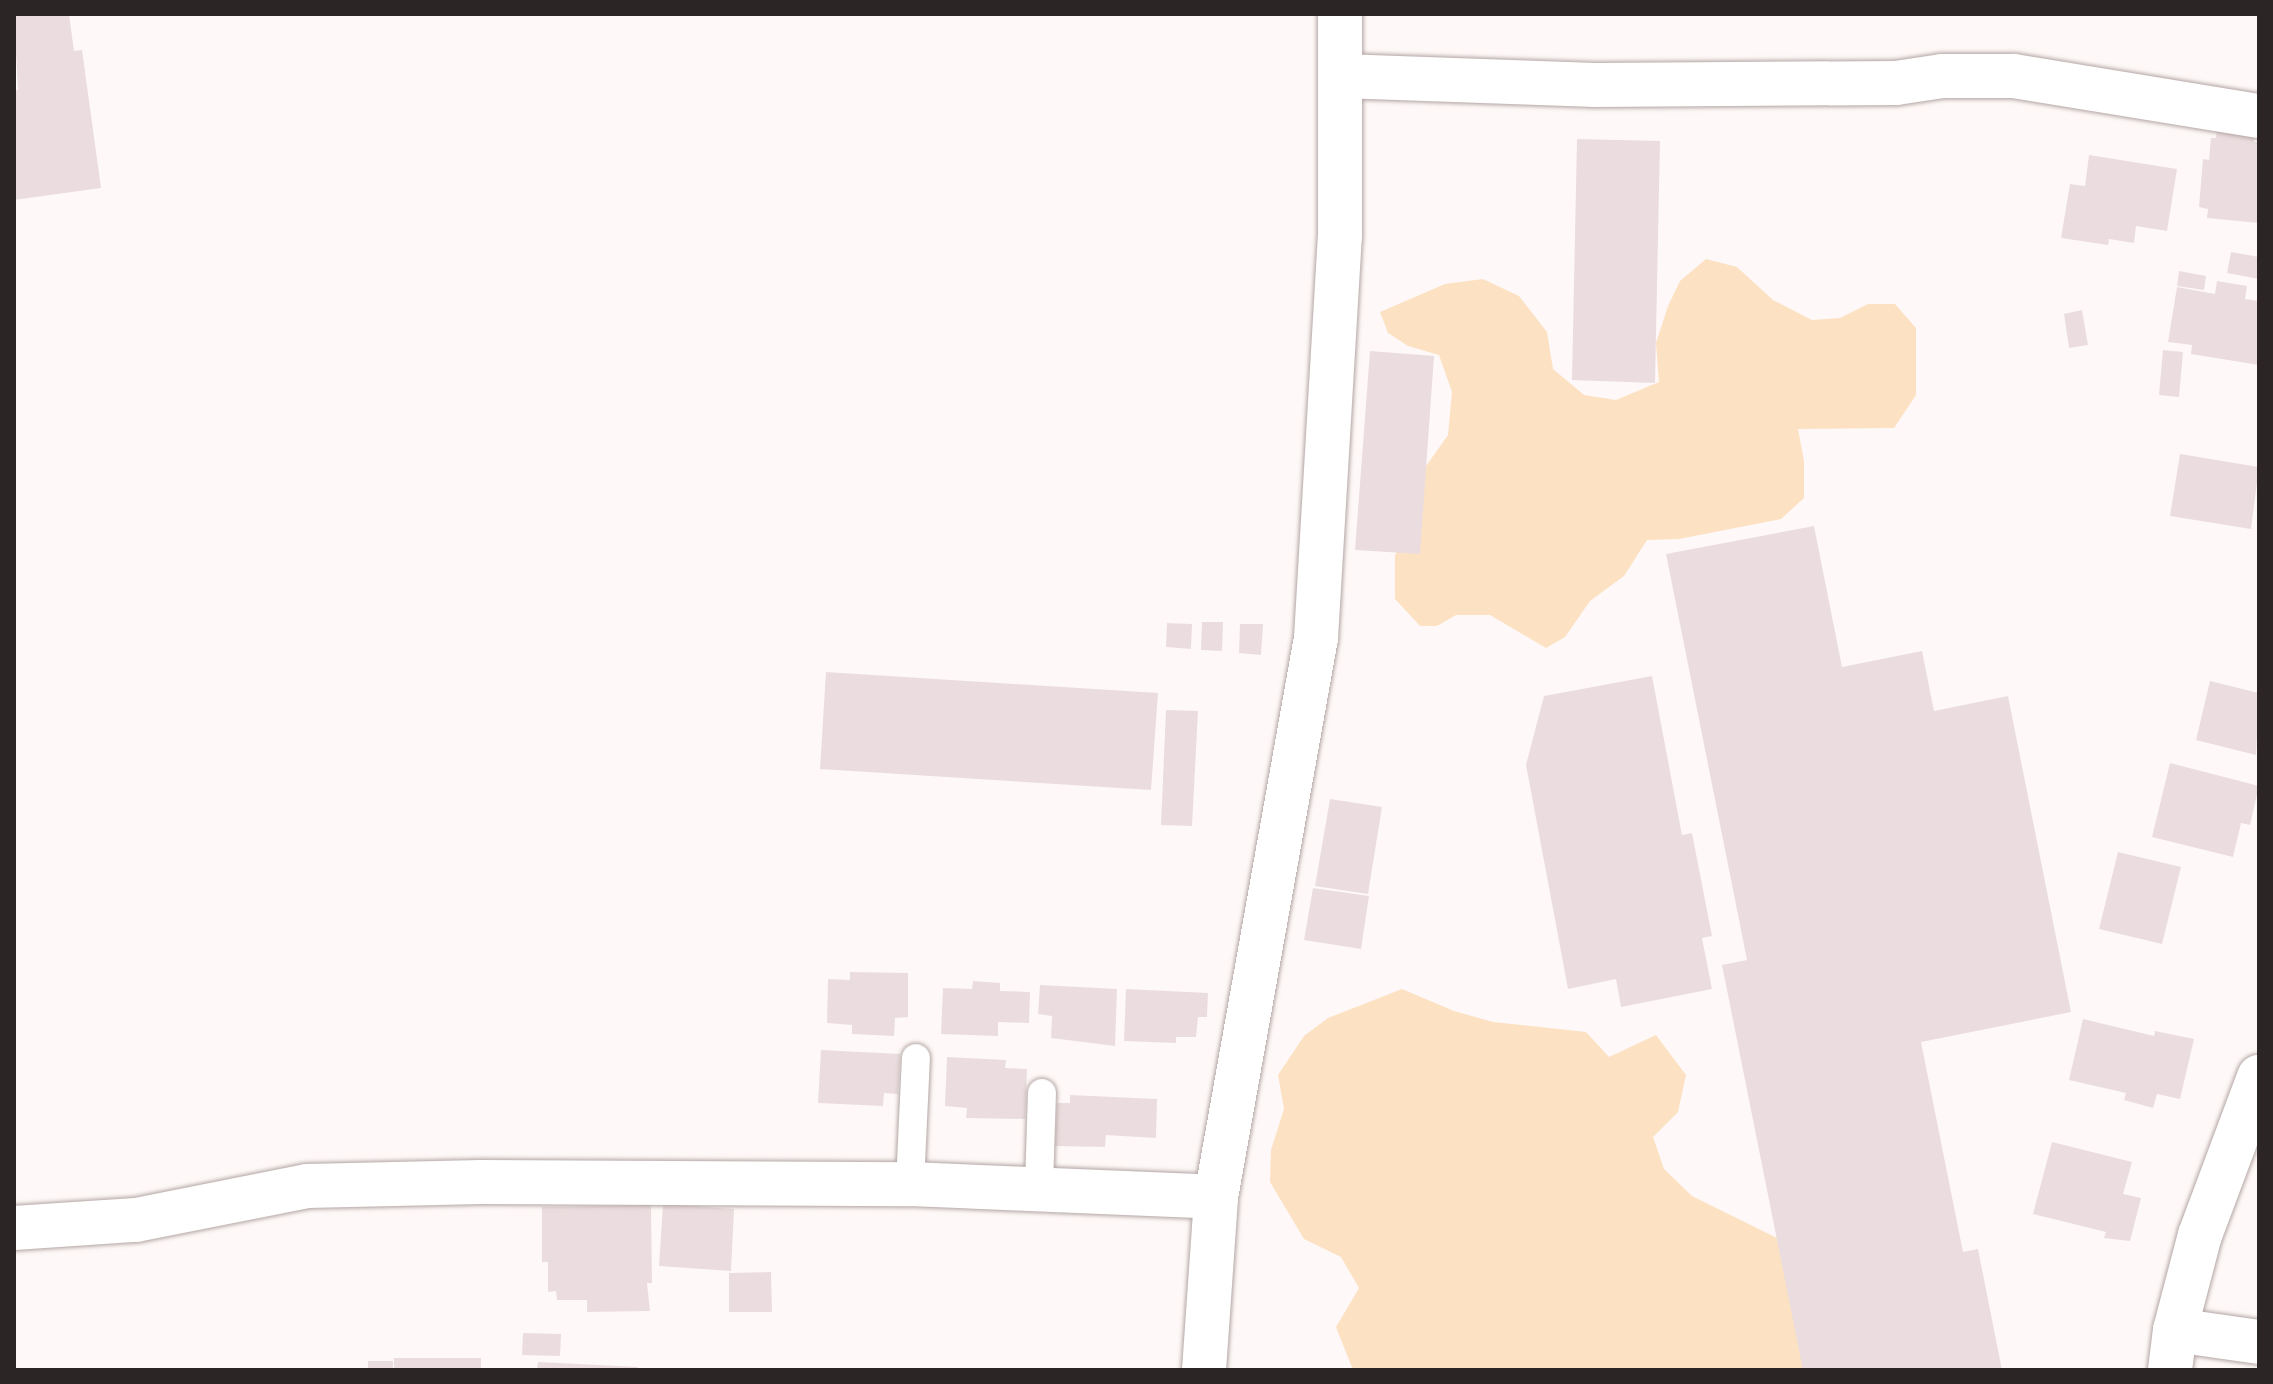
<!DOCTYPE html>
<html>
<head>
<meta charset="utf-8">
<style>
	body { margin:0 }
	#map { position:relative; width:2273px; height:1384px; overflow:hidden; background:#fef9f8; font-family:"Space Grotesk",sans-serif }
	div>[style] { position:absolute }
	.green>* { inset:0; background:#fce1c3 }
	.building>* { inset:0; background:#ebdddf }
	.roads { filter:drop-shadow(0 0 2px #b3a6a4) drop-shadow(0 0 2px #b3a6a4) }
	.lane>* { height:28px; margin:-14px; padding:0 14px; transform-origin:14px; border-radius:14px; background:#fff }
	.street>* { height:44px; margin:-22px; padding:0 22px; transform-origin:22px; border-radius:22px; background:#fff }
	span { translate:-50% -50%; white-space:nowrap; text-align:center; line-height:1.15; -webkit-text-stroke:8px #fef9f8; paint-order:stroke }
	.frame { position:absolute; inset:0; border:16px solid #2b2625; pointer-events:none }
</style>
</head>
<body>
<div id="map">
	<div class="green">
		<i style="clip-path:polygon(1706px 259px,1737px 267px,1773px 300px,1812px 320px,1840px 318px,1868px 304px,1895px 304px,1916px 328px,1916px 395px,1894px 428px,1798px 429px,1804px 461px,1804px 498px,1781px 519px,1679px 539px,1647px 540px,1624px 576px,1590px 601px,1565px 637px,1546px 648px,1490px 615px,1456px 615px,1437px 626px,1420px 626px,1395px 599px,1395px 555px,1420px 513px,1424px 469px,1448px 435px,1452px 392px,1439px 355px,1408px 346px,1388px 333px,1380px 312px,1445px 284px,1483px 279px,1519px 296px,1547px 332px,1553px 369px,1584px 395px,1616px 400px,1659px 382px,1656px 343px,1668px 306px,1680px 281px)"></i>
		<i style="clip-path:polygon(1402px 989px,1454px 1011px,1493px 1022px,1586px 1032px,1609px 1057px,1656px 1035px,1686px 1075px,1678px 1112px,1653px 1137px,1664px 1169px,1692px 1196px,1805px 1252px,1849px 1370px,1353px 1370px,1336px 1327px,1359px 1288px,1341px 1257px,1304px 1239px,1270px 1182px,1271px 1150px,1284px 1109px,1278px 1075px,1304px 1036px,1328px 1018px)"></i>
	</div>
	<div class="building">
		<i style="clip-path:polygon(14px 14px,69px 14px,74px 51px,82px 50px,101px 188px,14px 200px,14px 91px,18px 90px)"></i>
		<i style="clip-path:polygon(2217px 129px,2255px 133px,2254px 142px,2259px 142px,2259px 223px,2207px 218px,2208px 209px,2199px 207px,2203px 159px,2209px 160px,2211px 138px,2216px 138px)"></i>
		<i style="clip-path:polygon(1577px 139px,1660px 141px,1655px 383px,1572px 380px)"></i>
		<i style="clip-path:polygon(2089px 155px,2177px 169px,2167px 231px,2136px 226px,2134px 243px,2109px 239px,2108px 245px,2061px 238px,2070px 184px,2085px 186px)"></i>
		<i style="clip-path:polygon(2231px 252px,2259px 257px,2259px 279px,2227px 273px)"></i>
		<i style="clip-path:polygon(2179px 271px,2206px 276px,2204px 290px,2177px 286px)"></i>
		<i style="clip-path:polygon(2217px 281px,2247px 286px,2245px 299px,2259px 301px,2259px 365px,2191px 354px,2192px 345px,2168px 342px,2177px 287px,2215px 294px)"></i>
		<i style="clip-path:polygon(2082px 310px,2088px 345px,2069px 348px,2064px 314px)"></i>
		<i style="clip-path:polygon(2163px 350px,2183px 352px,2179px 397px,2159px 395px)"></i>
		<i style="clip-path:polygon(1370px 351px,1434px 356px,1420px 554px,1355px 550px)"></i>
		<i style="clip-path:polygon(2180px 454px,2259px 467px,2251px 529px,2170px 516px)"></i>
		<i style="clip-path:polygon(1814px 526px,1842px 667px,1922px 651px,1934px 711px,2008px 696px,2071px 1012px,1921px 1042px,1963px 1252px,1978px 1249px,2002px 1370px,1803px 1370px,1722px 965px,1747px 960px,1666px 554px)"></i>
		<i style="clip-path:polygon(1202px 622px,1223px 622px,1222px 651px,1201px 650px)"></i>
		<i style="clip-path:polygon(1167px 623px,1192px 624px,1191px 649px,1166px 647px)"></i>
		<i style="clip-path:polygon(1240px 624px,1263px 624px,1261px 655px,1239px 653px)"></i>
		<i style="clip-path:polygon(826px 672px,1158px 693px,1151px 790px,820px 769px)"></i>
		<i style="clip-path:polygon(1652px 676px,1682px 835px,1692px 833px,1712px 936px,1702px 938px,1712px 989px,1621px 1007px,1616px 979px,1568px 989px,1526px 765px,1544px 696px)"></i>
		<i style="clip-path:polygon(2210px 681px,2259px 693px,2256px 755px,2196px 740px)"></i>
		<i style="clip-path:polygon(1166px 710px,1198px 711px,1192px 826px,1161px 825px)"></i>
		<i style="clip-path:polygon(2170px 763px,2259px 786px,2250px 825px,2241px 823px,2233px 857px,2152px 837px)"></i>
		<i style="clip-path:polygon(1330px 799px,1382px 807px,1368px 894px,1315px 886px)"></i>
		<i style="clip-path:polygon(2118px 852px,2181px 867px,2162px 944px,2099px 929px)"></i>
		<i style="clip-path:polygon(1313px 888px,1369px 896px,1361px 949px,1304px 940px)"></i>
		<i style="clip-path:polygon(850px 972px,908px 973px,908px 1017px,895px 1018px,894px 1036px,852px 1034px,852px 1025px,827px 1023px,828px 979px,850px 980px)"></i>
		<i style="clip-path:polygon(973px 981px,1000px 983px,1000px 991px,1030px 992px,1029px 1023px,998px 1022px,998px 1036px,941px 1034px,943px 988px,972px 989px)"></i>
		<i style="clip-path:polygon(1040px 985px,1117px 989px,1115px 1046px,1051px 1038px,1052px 1016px,1038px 1014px)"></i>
		<i style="clip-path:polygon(1126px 989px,1208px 993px,1207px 1017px,1198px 1017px,1196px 1037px,1176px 1037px,1176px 1043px,1124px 1041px)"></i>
		<i style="clip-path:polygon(2083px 1019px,2154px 1036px,2155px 1031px,2194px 1039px,2180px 1099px,2157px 1094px,2153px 1108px,2124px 1100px,2126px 1093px,2069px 1080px)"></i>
		<i style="clip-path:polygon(821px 1050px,900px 1054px,898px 1094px,884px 1093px,883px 1106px,818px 1103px)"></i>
		<i style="clip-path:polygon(947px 1057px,1006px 1060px,1005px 1068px,1027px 1069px,1025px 1119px,966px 1118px,967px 1108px,945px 1106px)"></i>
		<i style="clip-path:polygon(1070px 1095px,1157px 1099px,1156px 1138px,1106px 1135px,1105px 1147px,1055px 1146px,1057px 1103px,1070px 1103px)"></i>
		<i style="clip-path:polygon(2052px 1142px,2132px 1162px,2123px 1194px,2141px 1198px,2130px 1241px,2104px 1238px,2106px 1232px,2033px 1214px)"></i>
		<i style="clip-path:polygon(663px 1204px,734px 1209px,731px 1271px,659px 1266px)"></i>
		<i style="clip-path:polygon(651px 1205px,652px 1283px,647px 1283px,650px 1311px,587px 1312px,587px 1300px,557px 1300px,556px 1291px,548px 1292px,548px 1262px,542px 1262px,542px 1207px)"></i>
		<i style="clip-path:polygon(771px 1272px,772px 1312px,729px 1312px,729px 1273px)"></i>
		<i style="clip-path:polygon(523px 1333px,561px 1334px,560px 1356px,522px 1355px)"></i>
		<i style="clip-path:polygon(394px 1358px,481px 1358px,481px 1370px,394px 1370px)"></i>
		<i style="clip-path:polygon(368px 1361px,393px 1361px,393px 1370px,368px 1370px)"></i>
		<i style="clip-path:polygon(538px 1362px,638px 1367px,638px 1370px,537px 1370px)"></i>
	</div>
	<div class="roads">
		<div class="lane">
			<i style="left:910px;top:1184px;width:126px;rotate:-87.3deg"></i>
			<i style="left:1039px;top:1187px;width:94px;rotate:-88.2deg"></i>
		</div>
		<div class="street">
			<i style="left:1341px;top:76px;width:255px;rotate:2deg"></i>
			<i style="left:1596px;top:85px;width:300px;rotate:-0.4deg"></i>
			<i style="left:1896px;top:83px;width:47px;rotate:-8.7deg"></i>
			<i style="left:1942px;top:76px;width:72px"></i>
			<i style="left:2014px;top:76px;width:248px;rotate:9.3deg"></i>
			<i style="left:14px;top:1228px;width:122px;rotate:-3.8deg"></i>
			<i style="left:136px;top:1220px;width:174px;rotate:-11.2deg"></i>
			<i style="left:307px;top:1186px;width:174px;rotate:-1.3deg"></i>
			<i style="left:481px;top:1182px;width:429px;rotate:0.3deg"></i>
			<i style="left:910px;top:1184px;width:306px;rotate:2.4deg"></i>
			<i style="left:2175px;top:1330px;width:85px;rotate:8.1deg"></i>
			<i style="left:1204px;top:1370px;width:173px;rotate:-86deg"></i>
			<i style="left:1216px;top:1197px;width:568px;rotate:-79.86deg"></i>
			<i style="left:1316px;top:638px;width:402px;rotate:-86.6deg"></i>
			<i style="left:1340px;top:237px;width:223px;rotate:-90deg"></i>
			<i style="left:2170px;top:1370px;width:40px;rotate:-82.9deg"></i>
			<i style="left:2175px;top:1330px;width:98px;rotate:-75.3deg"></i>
			<i style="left:2200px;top:1235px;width:169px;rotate:-69.5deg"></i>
		</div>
	</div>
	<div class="frame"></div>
</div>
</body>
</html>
